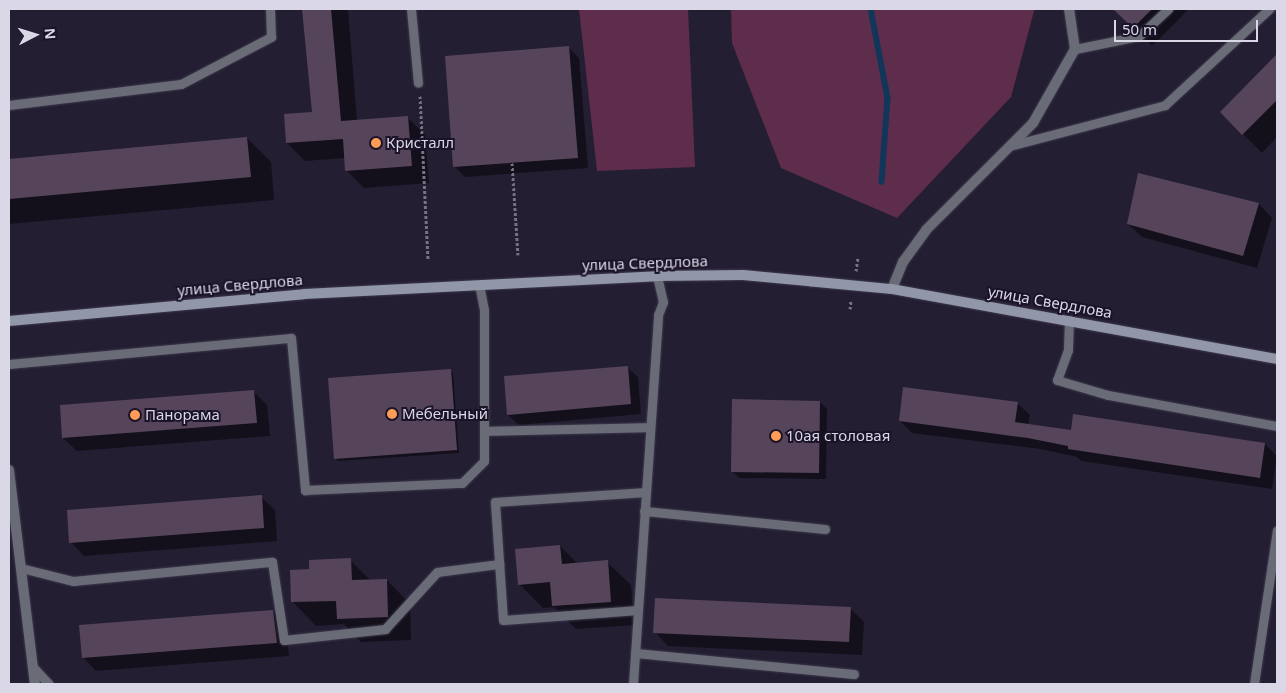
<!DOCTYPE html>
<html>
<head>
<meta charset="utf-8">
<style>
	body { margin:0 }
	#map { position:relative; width:1286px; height:693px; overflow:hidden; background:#241e33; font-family:"Noto Sans",sans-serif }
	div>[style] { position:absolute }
	.green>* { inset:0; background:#5e2d4b }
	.shadow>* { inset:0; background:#0007 }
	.stream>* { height:5.5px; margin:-2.75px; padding:0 2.75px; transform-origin:2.75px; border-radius:2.75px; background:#113659 }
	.building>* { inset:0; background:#56455a }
	.path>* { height:3px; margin-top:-1.5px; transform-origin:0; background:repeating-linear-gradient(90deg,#777284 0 2.5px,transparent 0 5px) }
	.roads { filter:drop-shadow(0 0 1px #3d384c) drop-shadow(0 0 1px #3d384c) }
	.service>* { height:9px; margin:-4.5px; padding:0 4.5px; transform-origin:4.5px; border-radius:4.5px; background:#696c77 }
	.tertiary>* { height:10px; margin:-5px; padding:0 5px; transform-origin:5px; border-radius:5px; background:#696c77 }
	.secondary>* { height:10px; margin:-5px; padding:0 5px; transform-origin:5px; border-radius:5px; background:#9196a9 }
	.dots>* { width:14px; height:14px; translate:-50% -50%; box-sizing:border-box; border:2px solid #1b1429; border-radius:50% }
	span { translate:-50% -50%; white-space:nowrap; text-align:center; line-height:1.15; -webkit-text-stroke:4px #1b1429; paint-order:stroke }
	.poi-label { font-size:15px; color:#dad7e6 }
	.left { translate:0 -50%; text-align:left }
	.street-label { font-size:15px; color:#dad7e6 }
	.frame { position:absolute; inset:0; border:10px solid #dad7e6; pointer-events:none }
	.north { position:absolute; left:10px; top:10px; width:50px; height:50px; -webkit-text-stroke:4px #1b1429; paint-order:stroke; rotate:85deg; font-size:14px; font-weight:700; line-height:20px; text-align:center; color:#dad7e6 }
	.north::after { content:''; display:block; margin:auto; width:18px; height:22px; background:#dad7e6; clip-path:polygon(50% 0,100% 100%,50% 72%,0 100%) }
	.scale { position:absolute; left:1114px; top:20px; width:144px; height:22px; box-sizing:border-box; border:2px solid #dad7e6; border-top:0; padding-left:6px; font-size:15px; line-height:18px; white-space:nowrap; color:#dad7e6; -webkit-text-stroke:4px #1b1429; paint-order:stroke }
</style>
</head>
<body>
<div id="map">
	<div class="green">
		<i style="clip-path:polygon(579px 9px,688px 9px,695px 167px,597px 171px)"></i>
		<i style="clip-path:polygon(731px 9px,1033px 9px,1034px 11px,1011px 97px,897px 218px,781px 168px,732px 43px)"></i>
	</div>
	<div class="shadow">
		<i style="clip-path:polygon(304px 9px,348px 9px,357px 121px,407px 117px,425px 135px,429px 183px,364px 188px,346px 170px,345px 158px,305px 161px,287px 143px,313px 113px)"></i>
		<i style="clip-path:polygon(1115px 9px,1189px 9px,1152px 46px)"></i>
		<i style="clip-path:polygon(569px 48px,579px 58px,588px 168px,465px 177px,455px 167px)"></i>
		<i style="clip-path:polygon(1277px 56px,1277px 137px,1262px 153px,1221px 112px)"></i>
		<i style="clip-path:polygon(247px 138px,271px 162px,274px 200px,9px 224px,9px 160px)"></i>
		<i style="clip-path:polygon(1259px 204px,1272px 218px,1257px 268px,1142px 237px,1128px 224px)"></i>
		<i style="clip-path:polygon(627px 367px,638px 377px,641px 414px,519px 425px,508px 415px)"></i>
		<i style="clip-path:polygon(450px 370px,453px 373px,459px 453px,338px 461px,335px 458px)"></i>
		<i style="clip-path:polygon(254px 392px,267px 405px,270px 436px,77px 451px,63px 438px)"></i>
		<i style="clip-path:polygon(820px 402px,827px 409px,826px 479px,739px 478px,732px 471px)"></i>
		<i style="clip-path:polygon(1017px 403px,1030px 415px,1028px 425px,1072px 431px,1265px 444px,1277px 456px,1272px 489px,1081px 461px,1077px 457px,1041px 449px,912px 433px,900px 421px)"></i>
		<i style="clip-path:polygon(261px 497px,275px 510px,277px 541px,84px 556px,71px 542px)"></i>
		<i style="clip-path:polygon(560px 546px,578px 564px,607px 562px,631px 585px,634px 625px,576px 629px,554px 607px,543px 608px,520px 585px)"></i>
		<i style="clip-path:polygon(350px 560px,371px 581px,387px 580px,410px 604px,411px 640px,361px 642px,344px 624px,316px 626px,293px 602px,310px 570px)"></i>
		<i style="clip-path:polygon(850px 608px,864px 622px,862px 655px,668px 646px,655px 632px)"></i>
		<i style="clip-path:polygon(273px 611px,286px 625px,289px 656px,96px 671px,83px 657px)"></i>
	</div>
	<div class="stream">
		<i style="left:871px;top:9px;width:91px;rotate:79.2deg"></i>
		<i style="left:888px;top:98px;width:84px;rotate:94.1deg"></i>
	</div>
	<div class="building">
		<i style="clip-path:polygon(302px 9px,331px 9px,341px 121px,408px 116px,412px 166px,345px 171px,343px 139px,286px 143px,284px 114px,312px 112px)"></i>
		<i style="clip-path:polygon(1113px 9px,1152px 9px,1133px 28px)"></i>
		<i style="clip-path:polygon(569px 46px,578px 158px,453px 167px,445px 56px)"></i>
		<i style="clip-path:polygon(1277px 54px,1277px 100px,1242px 135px,1220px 112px)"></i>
		<i style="clip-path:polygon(247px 137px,251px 177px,9px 199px,9px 159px)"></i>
		<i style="clip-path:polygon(1138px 173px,1259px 203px,1243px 256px,1127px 224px)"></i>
		<i style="clip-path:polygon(628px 366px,631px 404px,507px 415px,504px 376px)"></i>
		<i style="clip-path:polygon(451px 369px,457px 450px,334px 459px,328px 378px)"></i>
		<i style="clip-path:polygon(903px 387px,1018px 402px,1015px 422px,1071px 430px,1073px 414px,1265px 443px,1260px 478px,1068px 449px,1068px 446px,1028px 438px,899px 421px)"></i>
		<i style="clip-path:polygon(254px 390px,257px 423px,62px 438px,60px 405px)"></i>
		<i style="clip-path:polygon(732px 399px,820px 401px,819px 473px,731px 472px)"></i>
		<i style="clip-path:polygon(262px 495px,264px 528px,69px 543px,67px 510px)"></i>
		<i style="clip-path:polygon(560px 545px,562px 564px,608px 560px,611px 602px,552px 606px,550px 582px,518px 585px,515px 549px)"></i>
		<i style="clip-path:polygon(351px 558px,352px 580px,387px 579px,388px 617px,337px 619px,336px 601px,291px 602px,290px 570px,309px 569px,309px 560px)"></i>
		<i style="clip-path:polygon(655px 598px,851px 607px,849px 642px,653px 633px)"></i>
		<i style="clip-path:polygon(273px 610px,277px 643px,82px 658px,79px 625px)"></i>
	</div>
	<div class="path">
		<i style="left:420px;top:96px;width:164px;rotate:87.2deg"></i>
		<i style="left:512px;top:163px;width:92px;rotate:86.3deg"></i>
		<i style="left:856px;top:271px;width:14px;rotate:-82deg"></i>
		<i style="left:850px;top:309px;width:9px;rotate:-84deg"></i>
	</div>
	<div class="roads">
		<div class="service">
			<i style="left:411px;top:9px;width:74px;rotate:84.6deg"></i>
			<i style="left:1075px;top:49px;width:65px;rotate:-11.5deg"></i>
			<i style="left:1139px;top:36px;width:40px;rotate:-43deg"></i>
			<i style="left:9px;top:105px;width:173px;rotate:-7deg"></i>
			<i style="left:181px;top:84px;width:102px;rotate:-27.6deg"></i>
			<i style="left:271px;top:37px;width:28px;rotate:-92deg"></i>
			<i style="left:1013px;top:145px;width:157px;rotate:-14.7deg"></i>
			<i style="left:1165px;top:105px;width:142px;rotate:-42.7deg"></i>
			<i style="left:1069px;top:320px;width:30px;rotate:92deg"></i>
			<i style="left:1068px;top:350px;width:32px;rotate:110deg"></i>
			<i style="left:1057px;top:380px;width:53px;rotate:16.4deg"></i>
			<i style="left:1108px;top:395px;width:172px;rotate:10.4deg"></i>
			<i style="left:9px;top:364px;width:283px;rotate:-5.3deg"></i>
			<i style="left:291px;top:338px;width:153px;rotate:84.7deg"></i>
			<i style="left:305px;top:490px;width:157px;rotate:-2.6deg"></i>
			<i style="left:462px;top:483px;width:31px;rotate:-45deg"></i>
			<i style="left:484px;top:461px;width:151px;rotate:-90deg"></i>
			<i style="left:484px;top:310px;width:26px;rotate:-101deg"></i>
			<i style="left:486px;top:431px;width:164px;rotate:-1.4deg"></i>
			<i style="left:644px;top:511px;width:182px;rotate:5.7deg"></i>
			<i style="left:21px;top:568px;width:54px;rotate:14deg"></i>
			<i style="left:73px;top:581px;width:200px;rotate:-5.5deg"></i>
			<i style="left:272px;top:562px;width:79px;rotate:81.3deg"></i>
			<i style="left:284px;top:640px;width:102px;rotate:-6.2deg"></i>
			<i style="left:385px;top:629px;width:77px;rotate:-47.6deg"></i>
			<i style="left:437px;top:572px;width:63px;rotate:-7.4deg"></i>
			<i style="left:638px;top:610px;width:135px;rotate:175.8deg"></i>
			<i style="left:503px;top:620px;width:118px;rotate:-93.9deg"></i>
			<i style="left:495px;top:502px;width:151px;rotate:-3.8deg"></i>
			<i style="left:635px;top:653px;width:220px;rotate:5.5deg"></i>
			<i style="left:33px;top:667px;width:23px;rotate:47deg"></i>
			<i style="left:633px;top:684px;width:370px;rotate:-86.1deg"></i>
			<i style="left:658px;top:315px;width:14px;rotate:-69deg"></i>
			<i style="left:663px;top:302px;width:27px;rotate:-103deg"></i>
			<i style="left:1254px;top:684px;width:155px;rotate:-81.5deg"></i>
		</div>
		<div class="tertiary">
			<i style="left:892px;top:289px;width:29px;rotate:-68deg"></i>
			<i style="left:903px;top:262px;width:39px;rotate:-54deg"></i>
			<i style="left:926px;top:230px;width:151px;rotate:-45deg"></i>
			<i style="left:1033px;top:123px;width:85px;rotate:-60.4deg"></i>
			<i style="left:1075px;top:49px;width:40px;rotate:-98.5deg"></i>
			<i style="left:9px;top:470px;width:216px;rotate:83.1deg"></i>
		</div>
		<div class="secondary">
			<i style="left:9px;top:321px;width:296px;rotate:-5.2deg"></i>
			<i style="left:304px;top:294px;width:353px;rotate:-2.9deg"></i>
			<i style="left:657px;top:276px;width:86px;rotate:-0.7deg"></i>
			<i style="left:743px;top:275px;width:150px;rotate:5.4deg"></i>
			<i style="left:892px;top:289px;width:391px;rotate:10.3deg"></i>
		</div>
	</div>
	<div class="dots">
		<i style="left:376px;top:143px;background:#fd9c56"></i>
		<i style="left:392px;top:414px;background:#fd9c56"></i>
		<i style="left:135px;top:415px;background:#fd9c56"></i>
		<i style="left:776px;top:436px;background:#fd9c56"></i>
	</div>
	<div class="poi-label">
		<span class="left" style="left:386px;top:143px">Кристалл</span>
		<span class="left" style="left:402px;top:414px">Мебельный</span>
		<span class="left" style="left:145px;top:415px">Панорама</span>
		<span class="left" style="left:786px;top:436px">10ая столовая</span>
	</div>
	<div class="street-label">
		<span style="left:645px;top:263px;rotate:-2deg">улица Свердлова</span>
		<span style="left:240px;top:285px;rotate:-5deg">улица Свердлова</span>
		<span style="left:1050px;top:302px;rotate:10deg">улица Свердлова</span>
	</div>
	<div class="frame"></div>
	<div class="north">N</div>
	<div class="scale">50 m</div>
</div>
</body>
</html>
